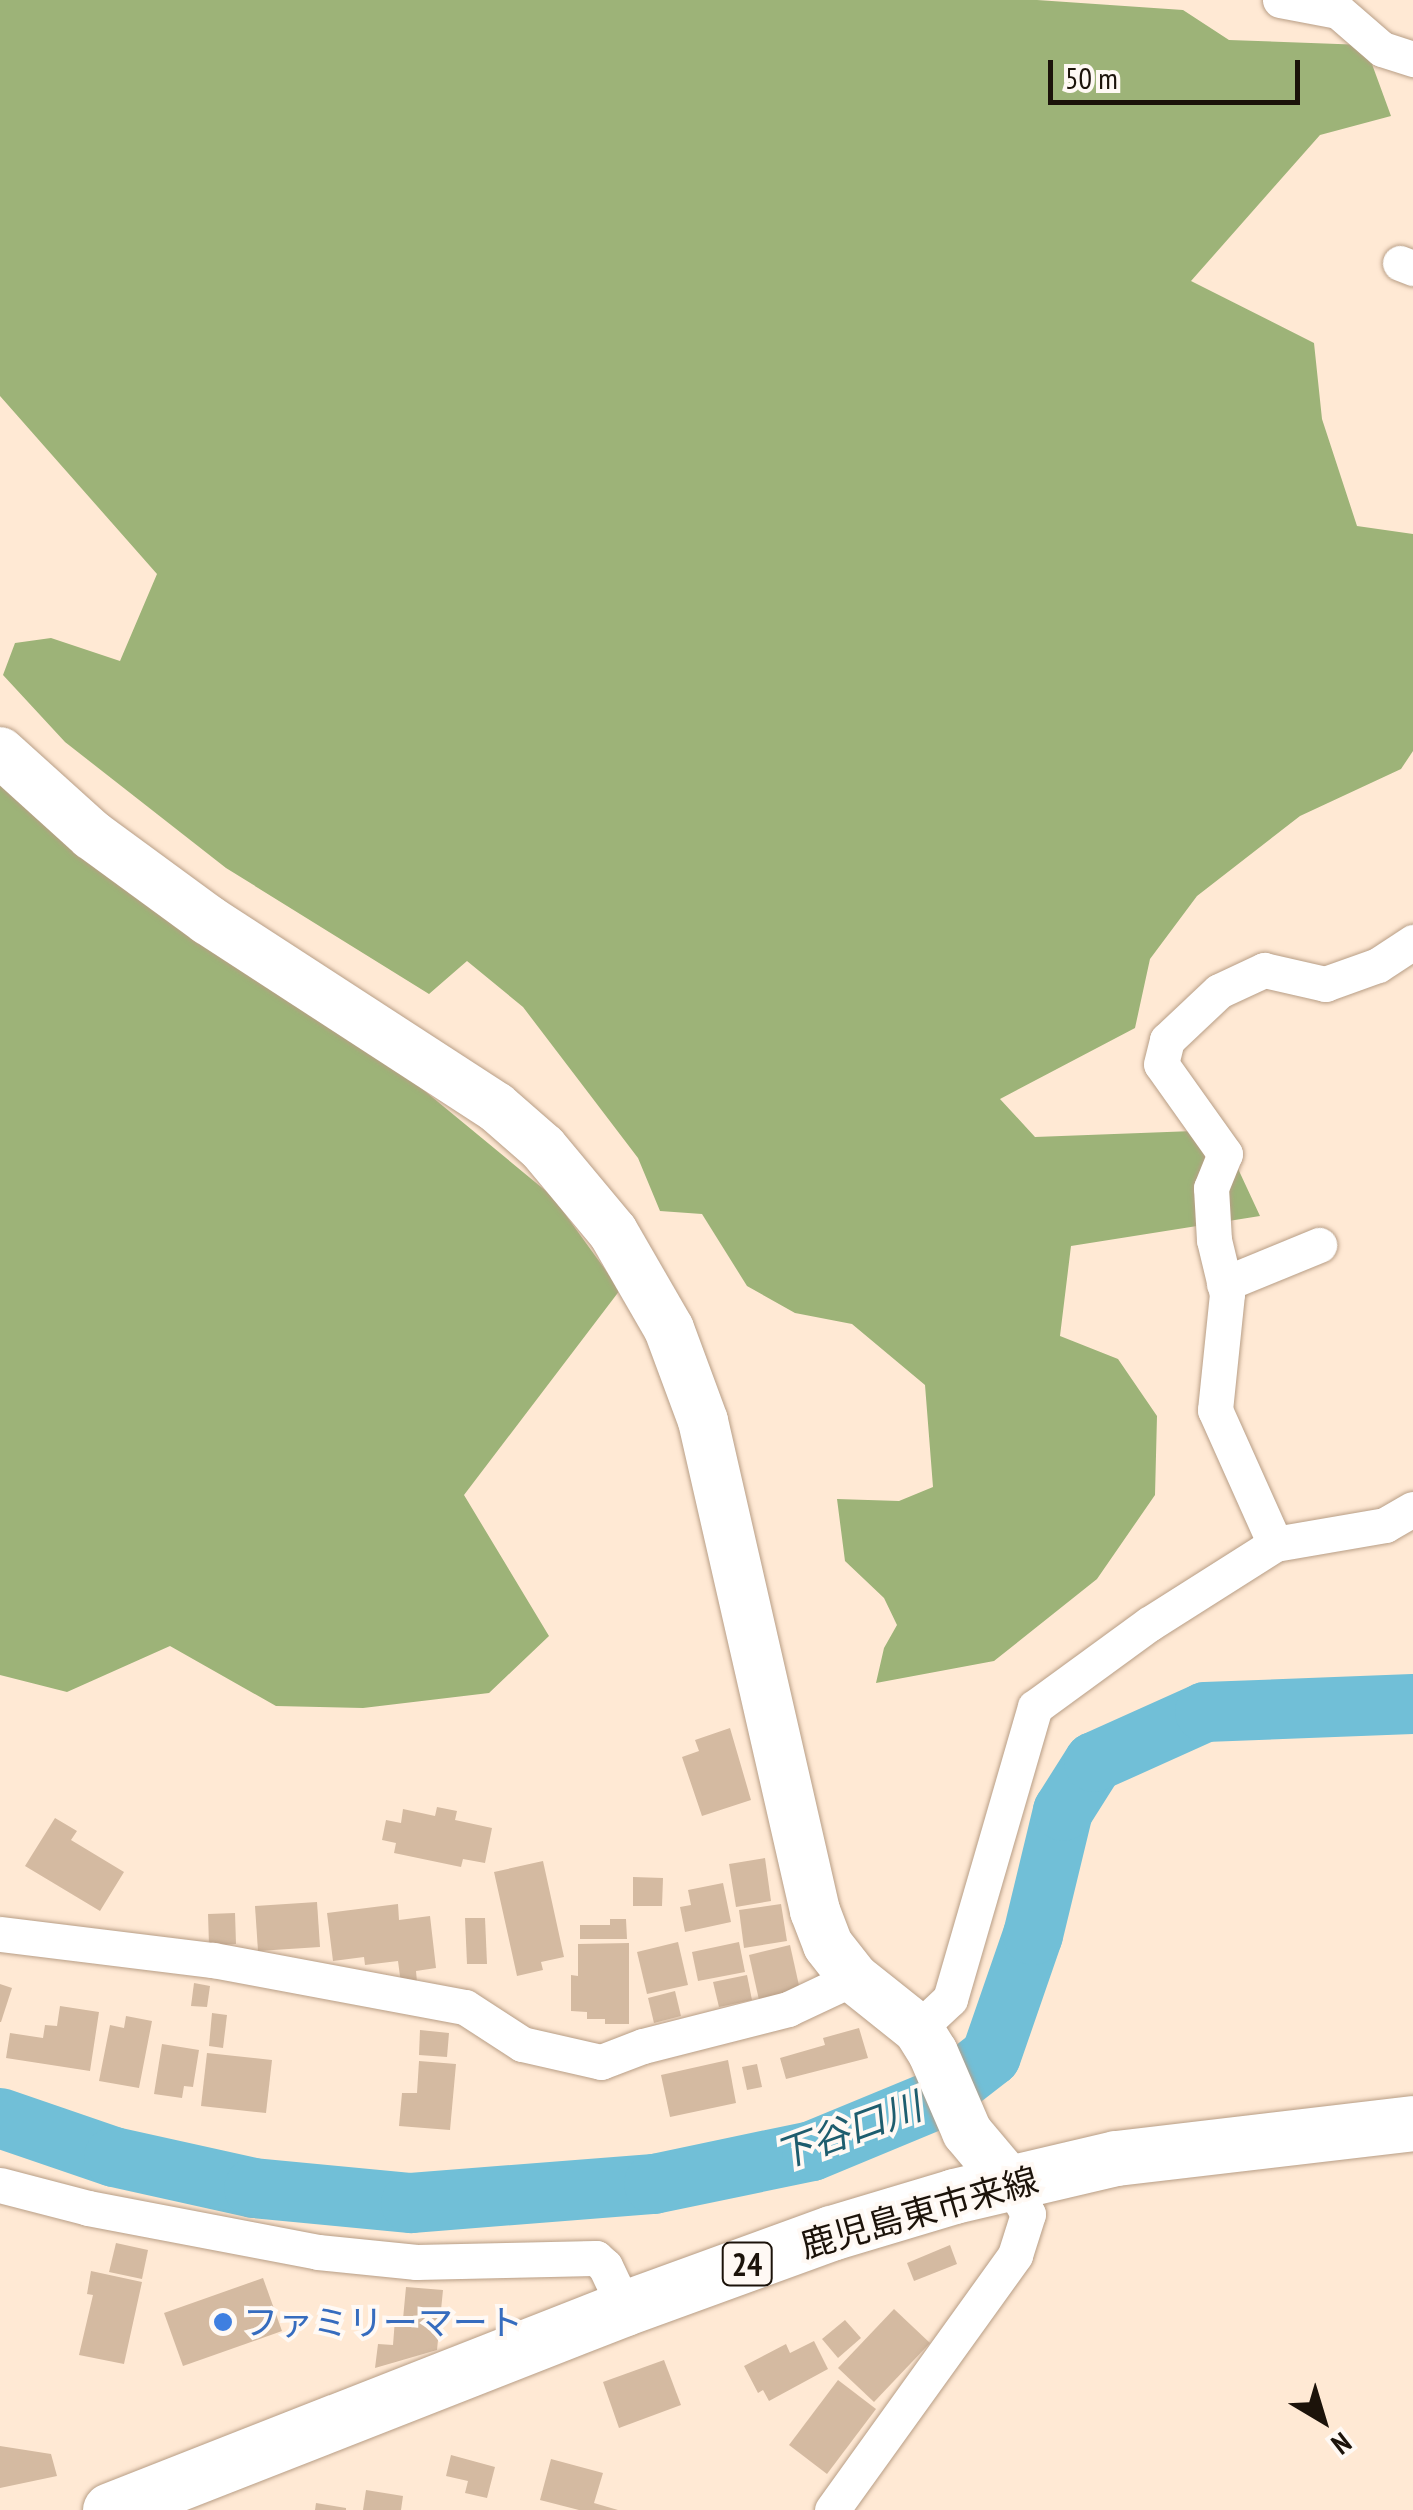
<!DOCTYPE html>
<html>
<head>
<meta charset="utf-8">
<style>
	body { margin:0 }
	#map { position:relative; width:1413px; height:2510px; overflow:hidden; background:#ffe9d4; font-family:"PT Sans Narrow","Noto Sans JP",sans-serif }
	div>[style] { position:absolute }
	.forest>* { inset:0; background:#9db378 }
	.river>* { height:60px; margin:-30px; padding:0 30px; transform-origin:30px; border-radius:30px; background:#71bfd7 }
	.building>* { inset:0; background:#d4baa1 }
	.roads { filter:drop-shadow(0 0 2px #b89e86) drop-shadow(0 0 2px #b89e86) }
	.street>* { height:35px; margin:-17.5px; padding:0 17.5px; transform-origin:17.5px; border-radius:17.5px; background:#fff }
	.secondary>* { height:50px; margin:-25px; padding:0 25px; transform-origin:25px; border-radius:25px; background:#fff }
	.primary>* { height:55px; margin:-27.5px; padding:0 27.5px; transform-origin:27.5px; border-radius:27.5px; background:#fff }
	.dots>* { width:28px; height:28px; translate:-50% -50%; box-sizing:border-box; border:5px solid #fff9f4; border-radius:50% }
	span { translate:-50% -50%; white-space:nowrap; text-align:center; line-height:1.15; -webkit-text-stroke:8px #fff9f4; paint-order:stroke }
	.shield-label span { padding:2px 8px; background:#fff9f4; border:2px solid; border-radius:8px; -webkit-text-stroke-width:0 }
	.shield-label { font-size:32px; color:#1c130a; font-weight:700 }
	.street-label { font-size:35px; color:#1c130a }
	.shop-label { font-size:35px; color:#366cbe }
	.left { translate:0 -50%; text-align:left }
	.water-label { font-size:38px; color:#1e5d6e; font-style:italic }
	.north { position:absolute; left:1273px; top:2370px; width:100px; height:100px; -webkit-text-stroke:8px #fff9f4; paint-order:stroke; rotate:142deg; font-size:28px; font-weight:700; line-height:40px; text-align:center; color:#1c130a }
	.north::after { content:''; display:block; margin:auto; width:35px; height:45px; background:#1c130a; clip-path:polygon(50% 0,100% 100%,50% 72%,0 100%) }
	.scale { position:absolute; left:1048px; top:60px; width:252px; height:45px; box-sizing:border-box; border:5px solid #1c130a; border-top:0; padding-left:12px; font-size:30px; line-height:35px; white-space:nowrap; color:#1c130a; -webkit-text-stroke:8px #fff9f4; paint-order:stroke }
</style>
</head>
<body>
<div id="map">
	<div class="forest">
		<i style="clip-path:polygon(0 0,1037px 0,1183px 10px,1229px 40px,1365px 45px,1391px 116px,1320px 135px,1191px 281px,1314px 343px,1322px 419px,1357px 526px,1413px 534px,1413px 751px,1401px 769px,1300px 816px,1197px 896px,1150px 959px,1135px 1028px,1000px 1099px,1035px 1137px,1220px 1130px,1260px 1216px,1071px 1246px,1060px 1336px,1118px 1359px,1157px 1416px,1155px 1495px,1097px 1579px,994px 1661px,876px 1683px,884px 1648px,897px 1625px,884px 1598px,845px 1561px,837px 1499px,899px 1501px,933px 1487px,925px 1385px,852px 1324px,795px 1313px,747px 1286px,702px 1214px,660px 1211px,638px 1158px,523px 1007px,467px 961px,429px 994px,226px 868px,65px 742px,3px 675px,15px 643px,51px 638px,120px 661px,157px 574px,0 396px)"></i>
		<i style="clip-path:polygon(0 780px,386px 1059px,552px 1196px,620px 1290px,464px 1495px,549px 1636px,489px 1693px,363px 1708px,276px 1706px,170px 1646px,67px 1692px,0 1675px)"></i>
	</div>
	<div class="river">
		<i style="left:0;top:2118px;width:120px;rotate:18.9deg"></i>
		<i style="left:114px;top:2157px;width:143px;rotate:12.5deg"></i>
		<i style="left:254px;top:2188px;width:158px;rotate:5.5deg"></i>
		<i style="left:411px;top:2203px;width:244px;rotate:-4.5deg"></i>
		<i style="left:654px;top:2184px;width:161px;rotate:-11.8deg"></i>
		<i style="left:812px;top:2151px;width:131px;rotate:-22.5deg"></i>
		<i style="left:933px;top:2101px;width:73px;rotate:-37.8deg"></i>
		<i style="left:991px;top:2056px;width:128px;rotate:-70.9deg"></i>
		<i style="left:1033px;top:1935px;width:128px;rotate:-76.4deg"></i>
		<i style="left:1063px;top:1811px;width:58px;rotate:-57.7deg"></i>
		<i style="left:1094px;top:1762px;width:122px;rotate:-24.2deg"></i>
		<i style="left:1205px;top:1712px;width:208px;rotate:-2.2deg"></i>
	</div>
	<div class="building">
		<i style="clip-path:polygon(730px 1728px,751px 1800px,702px 1816px,682px 1757px,699px 1751px,695px 1740px)"></i>
		<i style="clip-path:polygon(437px 1807px,457px 1811px,455px 1820px,492px 1828px,485px 1863px,463px 1859px,461px 1867px,394px 1853px,396px 1843px,382px 1840px,386px 1820px,401px 1823px,403px 1809px,435px 1816px)"></i>
		<i style="clip-path:polygon(55px 1818px,77px 1831px,71px 1840px,124px 1872px,100px 1911px,25px 1866px)"></i>
		<i style="clip-path:polygon(765px 1858px,771px 1901px,736px 1907px,729px 1864px)"></i>
		<i style="clip-path:polygon(543px 1861px,564px 1957px,541px 1962px,543px 1970px,517px 1976px,494px 1872px)"></i>
		<i style="clip-path:polygon(633px 1877px,663px 1878px,662px 1906px,633px 1906px)"></i>
		<i style="clip-path:polygon(723px 1883px,731px 1922px,685px 1932px,680px 1907px,691px 1905px,688px 1890px)"></i>
		<i style="clip-path:polygon(317px 1902px,320px 1947px,258px 1951px,255px 1906px)"></i>
		<i style="clip-path:polygon(398px 1904px,399px 1920px,430px 1916px,436px 1968px,416px 1971px,417px 1982px,401px 1984px,398px 1961px,365px 1965px,364px 1957px,333px 1961px,327px 1913px)"></i>
		<i style="clip-path:polygon(781px 1904px,787px 1941px,744px 1948px,739px 1910px)"></i>
		<i style="clip-path:polygon(235px 1913px,236px 1944px,209px 1946px,208px 1914px)"></i>
		<i style="clip-path:polygon(465px 1918px,485px 1918px,487px 1964px,467px 1964px)"></i>
		<i style="clip-path:polygon(610px 1919px,626px 1919px,627px 1939px,580px 1939px,580px 1925px,610px 1925px)"></i>
		<i style="clip-path:polygon(678px 1942px,688px 1985px,647px 1994px,637px 1952px)"></i>
		<i style="clip-path:polygon(739px 1942px,745px 1972px,698px 1981px,692px 1952px)"></i>
		<i style="clip-path:polygon(629px 1943px,629px 2024px,605px 2024px,605px 2019px,587px 2019px,587px 2012px,571px 2011px,571px 1975px,578px 1976px,578px 1944px)"></i>
		<i style="clip-path:polygon(790px 1945px,800px 1990px,759px 2000px,749px 1955px)"></i>
		<i style="clip-path:polygon(747px 1975px,752px 2000px,719px 2007px,713px 1982px)"></i>
		<i style="clip-path:polygon(194px 1983px,210px 1986px,207px 2007px,191px 2006px)"></i>
		<i style="clip-path:polygon(0 1984px,12px 1988px,1px 2022px,0 2022px)"></i>
		<i style="clip-path:polygon(675px 1991px,681px 2016px,654px 2023px,648px 1998px)"></i>
		<i style="clip-path:polygon(60px 2006px,99px 2012px,90px 2071px,6px 2058px,10px 2033px,43px 2038px,45px 2025px,57px 2026px)"></i>
		<i style="clip-path:polygon(212px 2013px,227px 2015px,223px 2048px,209px 2046px)"></i>
		<i style="clip-path:polygon(126px 2016px,152px 2021px,139px 2088px,99px 2081px,110px 2025px,124px 2028px)"></i>
		<i style="clip-path:polygon(859px 2028px,868px 2058px,786px 2079px,780px 2058px,825px 2045px,823px 2038px)"></i>
		<i style="clip-path:polygon(420px 2030px,449px 2033px,447px 2057px,419px 2055px)"></i>
		<i style="clip-path:polygon(162px 2044px,199px 2050px,193px 2087px,184px 2086px,182px 2098px,154px 2094px)"></i>
		<i style="clip-path:polygon(207px 2053px,272px 2060px,266px 2113px,201px 2106px)"></i>
		<i style="clip-path:polygon(728px 2060px,736px 2103px,670px 2117px,661px 2075px)"></i>
		<i style="clip-path:polygon(419px 2061px,456px 2064px,450px 2130px,399px 2126px,402px 2093px,417px 2093px)"></i>
		<i style="clip-path:polygon(757px 2064px,762px 2087px,747px 2090px,742px 2067px)"></i>
		<i style="clip-path:polygon(116px 2243px,148px 2250px,142px 2279px,109px 2272px)"></i>
		<i style="clip-path:polygon(950px 2245px,957px 2264px,914px 2281px,907px 2263px)"></i>
		<i style="clip-path:polygon(91px 2271px,142px 2282px,124px 2364px,79px 2355px,93px 2295px,87px 2294px)"></i>
		<i style="clip-path:polygon(263px 2278px,282px 2331px,183px 2366px,164px 2313px)"></i>
		<i style="clip-path:polygon(406px 2287px,443px 2290px,437px 2350px,375px 2368px,378px 2344px,393px 2345px,395px 2319px,403px 2319px)"></i>
		<i style="clip-path:polygon(894px 2309px,930px 2343px,874px 2402px,838px 2368px)"></i>
		<i style="clip-path:polygon(845px 2320px,861px 2338px,838px 2358px,822px 2339px)"></i>
		<i style="clip-path:polygon(814px 2341px,828px 2369px,769px 2401px,763px 2390px,758px 2393px,744px 2366px,786px 2344px,790px 2353px)"></i>
		<i style="clip-path:polygon(664px 2360px,681px 2405px,619px 2428px,603px 2382px)"></i>
		<i style="clip-path:polygon(838px 2380px,876px 2409px,827px 2474px,789px 2445px)"></i>
		<i style="clip-path:polygon(0 2446px,51px 2454px,57px 2476px,0 2488px)"></i>
		<i style="clip-path:polygon(451px 2455px,495px 2467px,487px 2498px,465px 2493px,468px 2481px,446px 2476px)"></i>
		<i style="clip-path:polygon(551px 2459px,603px 2473px,594px 2503px,618px 2510px,579px 2510px,540px 2500px)"></i>
		<i style="clip-path:polygon(366px 2490px,403px 2496px,401px 2510px,363px 2510px)"></i>
		<i style="clip-path:polygon(316px 2503px,346px 2508px,346px 2510px,315px 2510px)"></i>
	</div>
	<div class="roads">
		<div class="street">
			<i style="left:1280px;top:0;width:59px;rotate:10.7deg"></i>
			<i style="left:1338px;top:11px;width:58px;rotate:40.8deg"></i>
			<i style="left:1382px;top:49px;width:33px;rotate:18deg"></i>
			<i style="left:1400px;top:263px;width:14px;rotate:21deg"></i>
			<i style="left:1224px;top:1284px;width:103px;rotate:-22.3deg"></i>
			<i style="left:1275px;top:1544px;width:147px;rotate:-114.1deg"></i>
			<i style="left:1215px;top:1410px;width:117px;rotate:-84.1deg"></i>
			<i style="left:1227px;top:1294px;width:56px;rotate:-103.5deg"></i>
			<i style="left:1214px;top:1240px;width:52px;rotate:-93.3deg"></i>
			<i style="left:1211px;top:1188px;width:37px;rotate:-68deg"></i>
			<i style="left:1225px;top:1154px;width:110px;rotate:-125.4deg"></i>
			<i style="left:1161px;top:1064px;width:25px;rotate:-76deg"></i>
			<i style="left:1167px;top:1040px;width:71px;rotate:-43.3deg"></i>
			<i style="left:1219px;top:991px;width:50px;rotate:-25deg"></i>
			<i style="left:1264px;top:970px;width:63px;rotate:12.9deg"></i>
			<i style="left:1325px;top:984px;width:56px;rotate:-19.7deg"></i>
			<i style="left:1378px;top:965px;width:42px;rotate:-33.3deg"></i>
			<i style="left:0;top:1934px;width:215px;rotate:7deg"></i>
			<i style="left:213px;top:1960px;width:256px;rotate:10.6deg"></i>
			<i style="left:465px;top:2007px;width:68px;rotate:33deg"></i>
			<i style="left:522px;top:2044px;width:81px;rotate:12.8deg"></i>
			<i style="left:601px;top:2062px;width:45px;rotate:-20.9deg"></i>
			<i style="left:643px;top:2046px;width:150px;rotate:-14.3deg"></i>
			<i style="left:788px;top:2009px;width:73px;rotate:-25.2deg"></i>
			<i style="left:918px;top:2029px;width:44px;rotate:-43.2deg"></i>
			<i style="left:950px;top:1999px;width:304px;rotate:-73.8deg"></i>
			<i style="left:1035px;top:1707px;width:141px;rotate:-36.1deg"></i>
			<i style="left:1149px;top:1624px;width:149px;rotate:-32.4deg"></i>
			<i style="left:1275px;top:1544px;width:112px;rotate:-9.8deg"></i>
			<i style="left:1385px;top:1525px;width:32px;rotate:-30deg"></i>
			<i style="left:0;top:2185px;width:91px;rotate:14.6deg"></i>
			<i style="left:88px;top:2208px;width:234px;rotate:10.8deg"></i>
			<i style="left:318px;top:2252px;width:99px;rotate:5.8deg"></i>
			<i style="left:416px;top:2262px;width:180px;rotate:-1.3deg"></i>
			<i style="left:596px;top:2258px;width:12px;rotate:42deg"></i>
			<i style="left:605px;top:2266px;width:47px;rotate:64.5deg"></i>
			<i style="left:832px;top:2510px;width:314px;rotate:-54.3deg"></i>
			<i style="left:1015px;top:2255px;width:43px;rotate:-72.4deg"></i>
			<i style="left:1028px;top:2214px;width:36px;rotate:-120deg"></i>
		</div>
		<div class="secondary">
			<i style="left:0;top:752px;width:124px;rotate:42.1deg"></i>
			<i style="left:92px;top:835px;width:144px;rotate:36.2deg"></i>
			<i style="left:208px;top:920px;width:343px;rotate:33deg"></i>
			<i style="left:496px;top:1107px;width:62px;rotate:41.1deg"></i>
			<i style="left:543px;top:1148px;width:109px;rotate:50.2deg"></i>
			<i style="left:613px;top:1232px;width:112px;rotate:60deg"></i>
			<i style="left:669px;top:1329px;width:98px;rotate:69.7deg"></i>
			<i style="left:703px;top:1421px;width:503px;rotate:77.12deg"></i>
			<i style="left:815px;top:1911px;width:36px;rotate:69deg"></i>
			<i style="left:828px;top:1945px;width:42px;rotate:51.8deg"></i>
			<i style="left:854px;top:1978px;width:82px;rotate:38.6deg"></i>
			<i style="left:918px;top:2029px;width:28px;rotate:58deg"></i>
			<i style="left:933px;top:2053px;width:86px;rotate:66.7deg"></i>
			<i style="left:967px;top:2132px;width:67px;rotate:49.9deg"></i>
		</div>
		<div class="primary">
			<i style="left:110px;top:2510px;width:553px;rotate:-21.42deg"></i>
			<i style="left:625px;top:2308px;width:219px;rotate:-20deg"></i>
			<i style="left:831px;top:2233px;width:128px;rotate:-16.7deg"></i>
			<i style="left:954px;top:2196px;width:166px;rotate:-13.2deg"></i>
			<i style="left:1116px;top:2158px;width:299px;rotate:-6.7deg"></i>
		</div>
	</div>
	<div class="dots">
		<i style="left:223px;top:2322px;background:#3f7fe0"></i>
	</div>
	<div class="shield-label">
		<span style="left:747px;top:2264px">24</span>
	</div>
	<div class="street-label">
		<span style="left:919px;top:2212px;rotate:-16deg">鹿児島東市来線</span>
	</div>
	<div class="shop-label">
		<span class="left" style="left:243px;top:2322px">ファミリーマート</span>
	</div>
	<div class="water-label">
		<span style="left:848px;top:2130px;rotate:-20deg">下谷口川</span>
	</div>
	<div class="north">N</div>
	<div class="scale">50 m</div>
</div>
</body>
</html>
